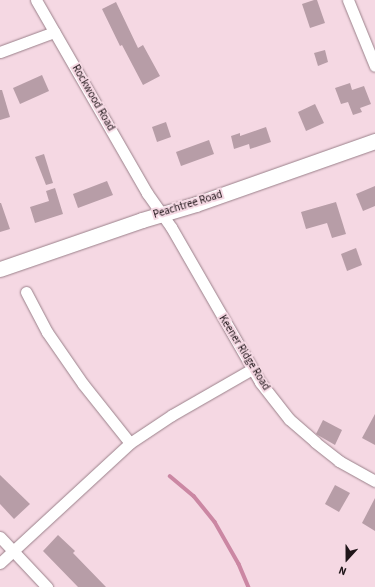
<!DOCTYPE html>
<html>
<head>
<meta charset="utf-8">
<style>
	body { margin:0 }
	#map { position:relative; width:375px; height:587px; overflow:hidden; background:#f5d8e3; font-family:"Source Sans 3",sans-serif }
	div>[style] { position:absolute }
	.stream>* { height:3.5px; margin:-1.75px; padding:0 1.75px; transform-origin:1.75px; border-radius:1.75px; background:#cb87a3 }
	.building>* { inset:0; background:#b79da7 }
	.roads { filter:drop-shadow(0 0 1px #9a808a) drop-shadow(0 0 1px #9a808a) }
	.street>* { height:11px; margin:-5.5px; padding:0 5.5px; transform-origin:5.5px; border-radius:5.5px; background:#fff }
	.secondary>* { height:15px; margin:-7.5px; padding:0 7.5px; transform-origin:7.5px; border-radius:7.5px; background:#fff }
	span { translate:-50% -50%; white-space:nowrap; text-align:center; line-height:1.15; -webkit-text-stroke:4px #f5d8e3; paint-order:stroke }
	.street-label { font-size:11px; color:#1f1519 }
	.north { position:absolute; left:327px; top:539px; width:40px; height:40px; -webkit-text-stroke:3px #f5d8e3; paint-order:stroke; rotate:201deg; font-size:11px; font-weight:700; line-height:16px; text-align:center; color:#1f1519 }
	.north::after { content:''; display:block; margin:auto; width:14px; height:18px; background:#1f1519; clip-path:polygon(50% 0,100% 100%,50% 72%,0 100%) }
</style>
</head>
<body>
<div id="map">
	<div class="stream">
		<i style="left:170px;top:476px;width:31px;rotate:40deg"></i>
		<i style="left:194px;top:496px;width:33px;rotate:51deg"></i>
		<i style="left:215px;top:522px;width:48px;rotate:60.3deg"></i>
		<i style="left:239px;top:564px;width:25px;rotate:67deg"></i>
	</div>
	<div class="building">
		<i style="clip-path:polygon(314px 0,317px 0,325px 23px,310px 28px,302px 4px)"></i>
		<i style="clip-path:polygon(116px 2px,138px 48px,143px 45px,160px 76px,143px 85px,122px 45px,120px 46px,102px 9px)"></i>
		<i style="clip-path:polygon(325px 50px,328px 62px,318px 66px,314px 53px)"></i>
		<i style="clip-path:polygon(42px 75px,49px 91px,20px 104px,13px 88px)"></i>
		<i style="clip-path:polygon(350px 83px,352px 90px,364px 86px,371px 104px,360px 108px,362px 112px,353px 115px,348px 102px,341px 104px,335px 88px)"></i>
		<i style="clip-path:polygon(0 90px,2px 90px,10px 117px,0 120px)"></i>
		<i style="clip-path:polygon(315px 104px,324px 123px,306px 131px,298px 112px)"></i>
		<i style="clip-path:polygon(166px 122px,171px 137px,157px 142px,152px 127px)"></i>
		<i style="clip-path:polygon(266px 127px,271px 142px,250px 149px,249px 144px,234px 149px,231px 136px,240px 133px,240px 136px)"></i>
		<i style="clip-path:polygon(209px 140px,214px 154px,181px 166px,176px 152px)"></i>
		<i style="clip-path:polygon(44px 154px,53px 183px,46px 185px,35px 157px)"></i>
		<i style="clip-path:polygon(107px 181px,113px 195px,78px 208px,73px 194px)"></i>
		<i style="clip-path:polygon(375px 186px,375px 206px,363px 211px,356px 194px)"></i>
		<i style="clip-path:polygon(55px 188px,63px 214px,35px 223px,30px 207px,49px 201px,46px 191px)"></i>
		<i style="clip-path:polygon(336px 202px,346px 234px,332px 238px,327px 223px,306px 229px,301px 212px)"></i>
		<i style="clip-path:polygon(0 203px,1px 203px,10px 229px,0 232px)"></i>
		<i style="clip-path:polygon(356px 248px,362px 265px,347px 271px,341px 254px)"></i>
		<i style="clip-path:polygon(375px 414px,375px 445px,362px 438px)"></i>
		<i style="clip-path:polygon(323px 420px,342px 430px,335px 445px,316px 434px)"></i>
		<i style="clip-path:polygon(0 475px,30px 504px,14px 519px,0 504px)"></i>
		<i style="clip-path:polygon(335px 485px,350px 493px,339px 512px,325px 504px)"></i>
		<i style="clip-path:polygon(375px 498px,375px 531px,362px 523px)"></i>
		<i style="clip-path:polygon(58px 535px,75px 551px,73px 553px,106px 587px,78px 587px,43px 551px)"></i>
	</div>
	<div class="roads">
		<div class="street">
			<i style="left:36px;top:0;width:223px;rotate:60.1deg"></i>
			<i style="left:147px;top:193px;width:42px;rotate:54.8deg"></i>
			<i style="left:171px;top:227px;width:179px;rotate:60.1deg"></i>
			<i style="left:260px;top:382px;width:47px;rotate:51.9deg"></i>
			<i style="left:289px;top:419px;width:35px;rotate:41deg"></i>
			<i style="left:315px;top:442px;width:31px;rotate:38deg"></i>
			<i style="left:339px;top:461px;width:41px;rotate:29.1deg"></i>
			<i style="left:348px;top:0;width:71px;rotate:67.8deg"></i>
			<i style="left:0;top:52px;width:58px;rotate:-20.3deg"></i>
			<i style="left:26px;top:292px;width:45px;rotate:62.3deg"></i>
			<i style="left:47px;top:332px;width:63px;rotate:55.3deg"></i>
			<i style="left:83px;top:384px;width:75px;rotate:51.5deg"></i>
			<i style="left:0;top:537px;width:69px;rotate:46.8deg"></i>
			<i style="left:0;top:563px;width:177px;rotate:-42.7deg"></i>
			<i style="left:130px;top:443px;width:50px;rotate:-33.7deg"></i>
			<i style="left:172px;top:415px;width:92px;rotate:-29.9deg"></i>
		</div>
		<div class="secondary">
			<i style="left:0;top:269px;width:150px;rotate:-19deg"></i>
			<i style="left:142px;top:220px;width:56px;rotate:-16.5deg"></i>
			<i style="left:196px;top:204px;width:190px;rotate:-19.4deg"></i>
		</div>
	</div>
	<div class="street-label">
		<span style="left:93px;top:98px;rotate:60deg">Rockwood Road</span>
		<span style="left:188px;top:205px;rotate:-17deg">Peachtree Road</span>
		<span style="left:244px;top:353px;rotate:58deg">Keener Ridge Road</span>
	</div>
	<div class="north">N</div>
</div>
</body>
</html>
